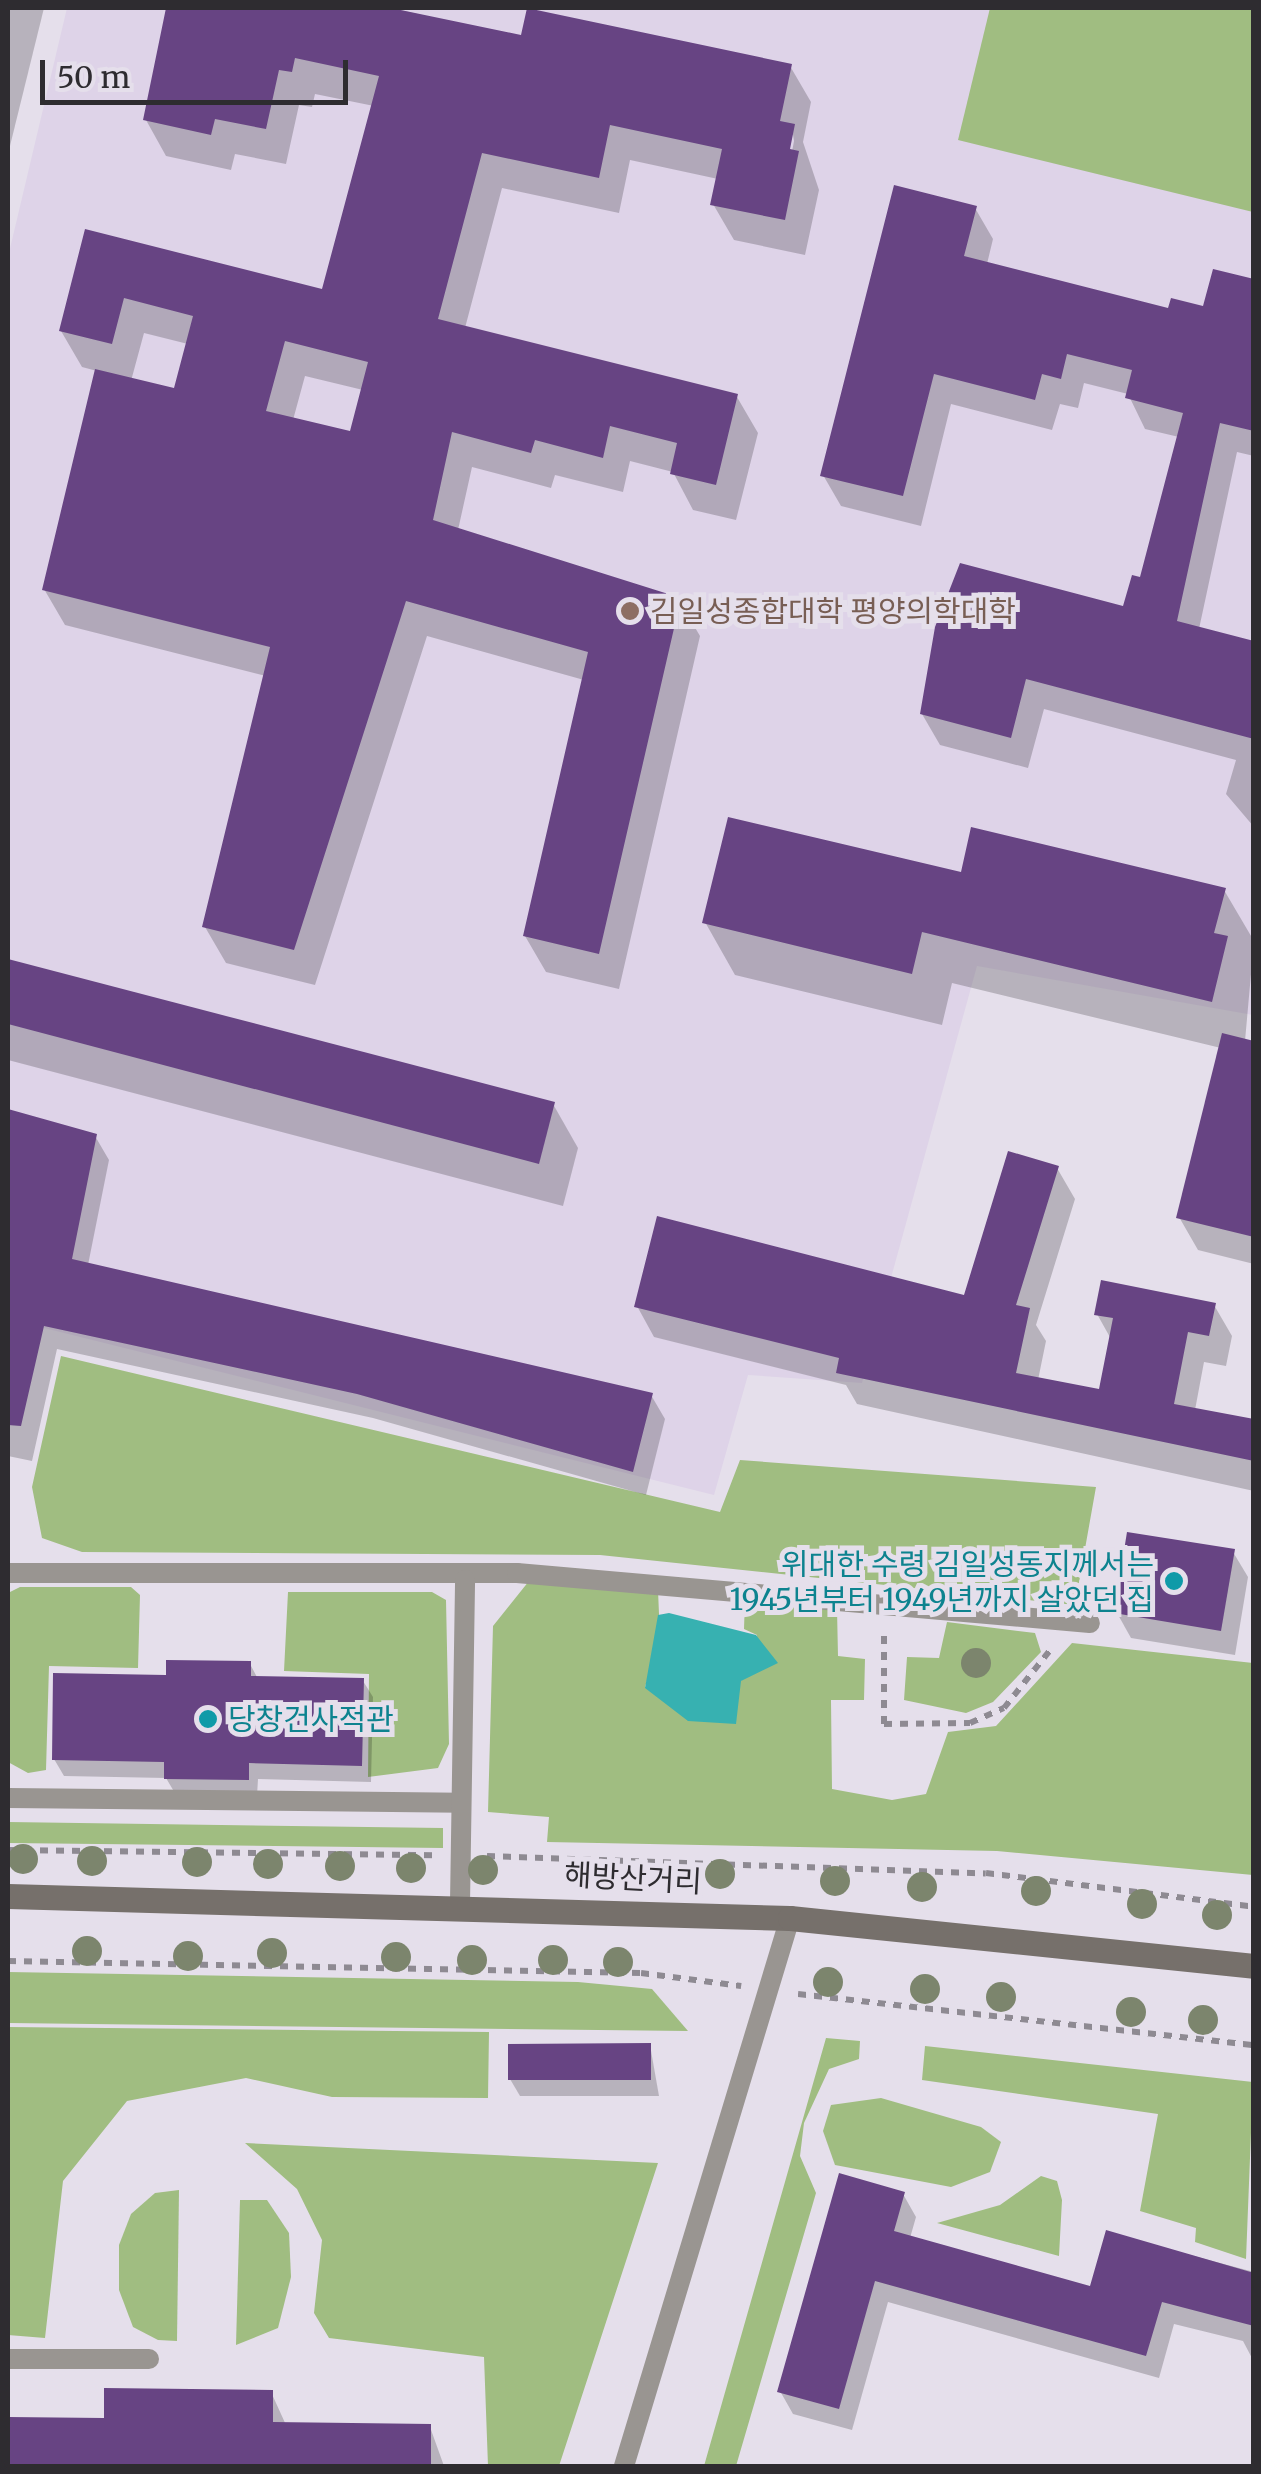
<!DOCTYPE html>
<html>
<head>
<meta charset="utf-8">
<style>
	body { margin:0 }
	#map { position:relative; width:1261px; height:2474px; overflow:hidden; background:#e5dfeb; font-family:Merriweather,"Noto Sans KR",serif }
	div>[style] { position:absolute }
	.education>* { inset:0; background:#ded3e8 }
	.green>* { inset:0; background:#a0bd81 }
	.water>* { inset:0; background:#37b1b1 }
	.shadow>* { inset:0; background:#0003 }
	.building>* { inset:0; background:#674483 }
	.path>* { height:6px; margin-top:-3px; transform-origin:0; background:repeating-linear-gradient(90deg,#8e8a92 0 8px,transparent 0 16px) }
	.service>* { height:20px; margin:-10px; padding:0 10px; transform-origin:10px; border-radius:10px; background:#999591 }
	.secondary>* { height:25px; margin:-12.5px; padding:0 12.5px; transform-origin:12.5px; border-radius:12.5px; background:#76706b }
	.trees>* { width:30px; height:30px; margin:-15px; border-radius:50%; background:#7c856d }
	.dots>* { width:28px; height:28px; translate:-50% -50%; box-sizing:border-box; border:5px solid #e5dfeb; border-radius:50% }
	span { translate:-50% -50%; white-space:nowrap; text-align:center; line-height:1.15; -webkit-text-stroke:10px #e5dfeb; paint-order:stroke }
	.education-label { font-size:30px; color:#785e54 }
	.left { translate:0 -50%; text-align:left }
	.culture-label { font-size:30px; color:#0d838f }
	.right { translate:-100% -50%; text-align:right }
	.street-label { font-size:30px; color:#2e2c30 }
	.frame { position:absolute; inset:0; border:10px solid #2e2c30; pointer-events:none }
	.scale { position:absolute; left:40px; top:60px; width:308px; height:45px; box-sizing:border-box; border:5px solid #2e2c30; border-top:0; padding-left:12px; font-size:30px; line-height:35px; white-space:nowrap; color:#2e2c30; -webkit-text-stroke:8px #e5dfeb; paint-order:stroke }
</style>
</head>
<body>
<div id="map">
	<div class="education">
		<i style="clip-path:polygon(67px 8px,1253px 8px,1253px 1015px,977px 966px,862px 1383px,748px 1375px,714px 1495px,8px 1319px,8px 257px)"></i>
	</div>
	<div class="green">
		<i style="clip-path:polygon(990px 8px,1253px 8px,1253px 212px,958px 140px)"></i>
		<i style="clip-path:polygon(61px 1356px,720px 1512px,740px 1460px,1096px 1487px,1075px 1605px,600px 1555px,82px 1552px,42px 1538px,32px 1487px)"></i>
		<i style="clip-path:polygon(529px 1581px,658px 1590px,660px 1638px,645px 1687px,741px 1681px,757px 1635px,744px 1629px,745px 1598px,837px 1609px,838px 1656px,865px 1659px,864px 1700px,831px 1700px,832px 1789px,892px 1800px,926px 1794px,948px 1732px,996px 1726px,1072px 1643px,1253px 1663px,1253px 1875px,997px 1851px,547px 1842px,549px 1817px,488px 1812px,493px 1626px)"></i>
		<i style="clip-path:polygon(20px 1587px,131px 1587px,140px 1595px,138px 1668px,49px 1666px,46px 1770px,28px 1773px,8px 1762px,8px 1593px)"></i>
		<i style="clip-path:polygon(288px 1592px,432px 1592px,446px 1600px,449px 1744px,438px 1768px,368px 1777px,369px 1674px,284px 1671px)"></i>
		<i style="clip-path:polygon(947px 1622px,1035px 1633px,1041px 1652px,993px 1702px,966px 1713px,904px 1700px,907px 1657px,939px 1658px)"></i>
		<i style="clip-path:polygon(8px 1822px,443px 1828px,443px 1848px,8px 1843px)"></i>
		<i style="clip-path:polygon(8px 1972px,578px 1982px,652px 1989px,688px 2031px,8px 2023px)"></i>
		<i style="clip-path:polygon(8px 2027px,489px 2032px,488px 2098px,332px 2097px,246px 2078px,127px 2101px,63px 2181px,45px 2338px,8px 2335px)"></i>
		<i style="clip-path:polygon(826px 2038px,860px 2041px,859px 2059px,829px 2069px,804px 2123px,800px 2156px,816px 2193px,736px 2466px,704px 2466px)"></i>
		<i style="clip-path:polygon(925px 2046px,1253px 2082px,1246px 2259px,1195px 2242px,1196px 2228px,1140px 2211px,1158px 2114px,922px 2080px)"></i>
		<i style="clip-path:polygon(881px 2098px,981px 2127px,1001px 2142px,990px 2172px,951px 2187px,835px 2165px,823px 2131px,831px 2105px)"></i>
		<i style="clip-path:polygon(245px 2143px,658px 2163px,559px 2466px,488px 2466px,484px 2357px,329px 2338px,314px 2313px,322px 2240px,297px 2189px)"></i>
		<i style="clip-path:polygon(1041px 2176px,1057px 2181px,1062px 2200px,1059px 2256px,937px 2223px,1000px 2205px)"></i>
		<i style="clip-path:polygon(179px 2190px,177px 2341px,158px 2340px,133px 2327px,119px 2290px,119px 2245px,131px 2214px,155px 2193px)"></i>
		<i style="clip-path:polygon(240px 2200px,267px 2200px,289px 2233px,291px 2277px,278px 2328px,236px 2345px)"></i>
	</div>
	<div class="water">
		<i style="clip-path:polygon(669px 1613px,756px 1635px,778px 1663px,741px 1681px,736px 1724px,688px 1721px,645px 1688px,658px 1615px)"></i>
	</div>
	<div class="shadow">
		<i style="clip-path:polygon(8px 8px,44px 8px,8px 154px)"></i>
		<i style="clip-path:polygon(evenodd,169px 8px,391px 8px,523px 38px,790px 66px,811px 102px,803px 142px,819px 190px,805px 255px,734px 240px,713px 204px,718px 179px,630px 160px,619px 213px,502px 188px,465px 328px,737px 397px,758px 433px,736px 520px,693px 510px,673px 472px,630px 461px,623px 492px,555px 475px,551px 488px,472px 467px,458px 530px,679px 600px,700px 636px,619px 989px,546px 972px,525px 936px,584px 680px,427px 636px,315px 985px,226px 963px,205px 927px,266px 676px,65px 625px,44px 589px,97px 371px,82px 367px,61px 331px,86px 232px,324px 292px,374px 106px,315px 94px,312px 107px,299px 105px,286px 164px,235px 154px,231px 170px,166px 156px,146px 120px,169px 8px,792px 128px,794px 141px,790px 162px,785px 161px,792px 128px,169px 8px,144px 333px,188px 344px,176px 392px,131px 381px,144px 333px,169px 8px,305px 376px,363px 390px,352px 434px,293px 420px,305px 376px)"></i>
		<i style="clip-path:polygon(975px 208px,993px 239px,987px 264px,1170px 311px,1205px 309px,1254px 281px,1254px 456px,1237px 452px,1199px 629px,1254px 644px,1254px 827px,1226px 794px,1236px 760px,1044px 709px,1028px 768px,940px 745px,922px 714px,1125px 609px,1142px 580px,1179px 437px,1145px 429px,1128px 394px,1084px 383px,1078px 408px,1060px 404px,1052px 430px,951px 404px,921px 526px,841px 506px,823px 475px)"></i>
		<i style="clip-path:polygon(962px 875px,1224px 890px,1254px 941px,1245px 1041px,1254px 1043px,1254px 1264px,1198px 1250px,1179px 1217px,1221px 1048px,952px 983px,942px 1025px,735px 975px,705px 922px)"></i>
		<i style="clip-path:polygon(8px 961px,553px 1104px,578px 1148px,563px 1206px,8px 1060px)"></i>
		<i style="clip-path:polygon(8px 1112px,95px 1136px,109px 1160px,88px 1265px,651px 1395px,665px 1419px,646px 1495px,373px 1418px,57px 1349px,32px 1461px,8px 1456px)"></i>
		<i style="clip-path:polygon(1057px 1168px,1075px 1199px,1036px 1325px,1046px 1341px,1038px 1380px,1101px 1392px,1111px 1339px,1097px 1314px,1214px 1305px,1232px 1336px,1226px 1366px,1204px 1362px,1195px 1410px,1254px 1422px,1254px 1491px,857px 1404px,846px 1385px,654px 1337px,637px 1306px,966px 1298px)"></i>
		<i style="clip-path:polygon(1233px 1552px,1248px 1577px,1235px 1655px,1131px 1638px,1117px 1613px)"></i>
		<i style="clip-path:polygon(250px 1664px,258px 1679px,363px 1681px,373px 1697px,371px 1782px,258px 1779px,257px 1796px,176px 1795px,166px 1778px,64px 1776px,54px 1759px)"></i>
		<i style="clip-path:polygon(650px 2045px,659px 2096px,520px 2096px,510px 2079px)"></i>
		<i style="clip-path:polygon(903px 2194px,916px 2217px,910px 2238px,1092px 2289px,1107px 2233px,1254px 2272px,1254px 2362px,1243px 2341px,1174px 2324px,1159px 2378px,888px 2302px,852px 2430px,793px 2414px,780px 2391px)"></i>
		<i style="clip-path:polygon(271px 2392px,286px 2425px,430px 2427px,444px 2466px,8px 2466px,8px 2420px,106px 2421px)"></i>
	</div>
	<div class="building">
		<i style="clip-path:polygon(evenodd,166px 8px,391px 8px,521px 35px,527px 8px,792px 64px,780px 121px,795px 124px,790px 149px,799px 151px,785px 220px,710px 205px,722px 149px,610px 125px,599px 178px,482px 153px,438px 319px,738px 394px,716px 485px,670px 474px,677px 443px,610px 426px,603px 458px,535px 440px,531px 453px,452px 432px,433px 520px,681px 598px,599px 954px,523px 936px,588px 652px,406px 601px,294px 950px,202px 927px,270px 647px,42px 590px,95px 369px,174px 388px,193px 316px,124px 298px,112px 344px,59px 331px,85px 229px,322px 289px,379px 76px,295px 58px,292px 72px,279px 70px,266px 129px,215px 119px,211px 135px,143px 120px,166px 8px,285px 341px,368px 362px,350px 431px,266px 411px,285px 341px)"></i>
		<i style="clip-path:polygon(894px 185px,977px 206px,964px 256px,1168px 308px,1171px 298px,1203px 306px,1213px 269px,1254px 279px,1254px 431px,1220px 423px,1177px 621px,1254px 641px,1254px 739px,1026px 679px,1011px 738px,920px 714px,935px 627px,960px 563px,1123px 606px,1132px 575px,1140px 577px,1183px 413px,1125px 398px,1132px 370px,1067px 354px,1061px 379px,1042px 374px,1035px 400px,934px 374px,903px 496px,820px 476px)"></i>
		<i style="clip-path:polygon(728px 817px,961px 872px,971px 827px,1226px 888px,1214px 933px,1228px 936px,1212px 1002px,922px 932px,912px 974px,702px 923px)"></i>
		<i style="clip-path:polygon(8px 959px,555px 1102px,539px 1164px,8px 1024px)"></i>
		<i style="clip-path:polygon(1222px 1033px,1254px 1041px,1254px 1237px,1176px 1218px)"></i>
		<i style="clip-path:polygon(8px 1109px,97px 1134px,72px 1259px,653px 1393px,633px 1472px,357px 1394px,44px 1326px,21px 1426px,8px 1425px)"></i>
		<i style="clip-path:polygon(1008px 1151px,1059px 1166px,1016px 1305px,1030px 1308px,1016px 1373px,1099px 1389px,1113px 1318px,1094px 1315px,1101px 1280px,1216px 1303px,1209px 1336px,1188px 1332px,1174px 1404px,1254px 1419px,1254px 1461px,836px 1373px,839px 1358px,634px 1307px,657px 1216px,964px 1295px)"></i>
		<i style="clip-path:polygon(1127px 1532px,1235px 1549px,1221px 1631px,1114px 1613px)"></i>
		<i style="clip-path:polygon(166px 1660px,251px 1661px,251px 1676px,364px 1678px,362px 1766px,249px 1763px,249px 1780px,164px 1779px,164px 1762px,52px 1760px,53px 1673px,166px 1675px)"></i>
		<i style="clip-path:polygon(651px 2043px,651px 2080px,508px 2080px,508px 2044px)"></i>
		<i style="clip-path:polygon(839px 2173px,905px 2192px,894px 2231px,1090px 2286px,1106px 2230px,1254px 2273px,1254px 2326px,1162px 2302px,1146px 2356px,875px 2281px,839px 2409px,777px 2392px)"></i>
		<i style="clip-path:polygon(104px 2388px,273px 2390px,273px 2422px,431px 2424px,431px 2466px,8px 2466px,8px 2417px,104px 2418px)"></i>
	</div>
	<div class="path">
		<i style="left:884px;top:1636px;width:88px;rotate:90deg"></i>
		<i style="left:884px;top:1724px;width:86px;rotate:-0.7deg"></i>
		<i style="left:970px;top:1723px;width:37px;rotate:-24deg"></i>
		<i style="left:1004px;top:1708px;width:75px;rotate:-51.5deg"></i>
		<i style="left:8px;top:1850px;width:427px;rotate:0.7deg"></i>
		<i style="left:487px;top:1856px;width:499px;rotate:2deg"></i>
		<i style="left:986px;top:1873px;width:270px;rotate:7.2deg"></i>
		<i style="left:8px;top:1961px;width:633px;rotate:1.09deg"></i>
		<i style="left:641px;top:1973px;width:101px;rotate:7.4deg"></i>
		<i style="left:798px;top:1994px;width:459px;rotate:6.4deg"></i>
	</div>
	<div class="service">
		<i style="left:8px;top:1573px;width:509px"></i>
		<i style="left:517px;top:1573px;width:575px;rotate:4.99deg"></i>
		<i style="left:8px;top:1798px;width:453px;rotate:0.6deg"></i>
		<i style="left:460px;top:1903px;width:323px;rotate:-89.1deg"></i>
		<i style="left:8px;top:2359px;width:141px"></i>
		<i style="left:624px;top:2466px;width:573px;rotate:-73.15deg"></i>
	</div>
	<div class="secondary">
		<i style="left:8px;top:1896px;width:782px;rotate:1.61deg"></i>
		<i style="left:790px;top:1918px;width:466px;rotate:5.9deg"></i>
	</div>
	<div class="trees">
		<i style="left:976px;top:1663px"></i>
		<i style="left:23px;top:1859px"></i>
		<i style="left:92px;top:1861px"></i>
		<i style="left:197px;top:1862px"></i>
		<i style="left:268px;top:1864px"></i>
		<i style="left:340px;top:1866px"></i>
		<i style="left:411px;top:1868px"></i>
		<i style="left:483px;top:1870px"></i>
		<i style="left:720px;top:1874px"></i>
		<i style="left:835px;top:1881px"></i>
		<i style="left:922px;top:1887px"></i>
		<i style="left:1036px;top:1891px"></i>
		<i style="left:1142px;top:1904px"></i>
		<i style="left:1217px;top:1915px"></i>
		<i style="left:87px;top:1951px"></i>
		<i style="left:272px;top:1953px"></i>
		<i style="left:188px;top:1956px"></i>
		<i style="left:396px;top:1957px"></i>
		<i style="left:472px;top:1960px"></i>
		<i style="left:553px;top:1960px"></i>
		<i style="left:618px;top:1962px"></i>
		<i style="left:828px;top:1982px"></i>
		<i style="left:925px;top:1989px"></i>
		<i style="left:1001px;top:1997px"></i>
		<i style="left:1131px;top:2012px"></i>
		<i style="left:1203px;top:2020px"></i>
	</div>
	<div class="dots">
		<i style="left:630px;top:611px;background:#8d6e63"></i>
		<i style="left:1174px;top:1581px;background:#0f9aa8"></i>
		<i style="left:208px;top:1719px;background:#0f9aa8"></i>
	</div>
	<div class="education-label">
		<span class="left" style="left:650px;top:611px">김일성종합대학 평양의학대학</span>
	</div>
	<div class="culture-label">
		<span class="right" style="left:1154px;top:1581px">위대한 수령 김일성동지께서는<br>1945년부터 1949년까지 살았던 집</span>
		<span class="left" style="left:228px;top:1719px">당창건사적관</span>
	</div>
	<div class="street-label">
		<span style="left:633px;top:1878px;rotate:3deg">해방산거리</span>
	</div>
	<div class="frame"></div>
	<div class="scale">50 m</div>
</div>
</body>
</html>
